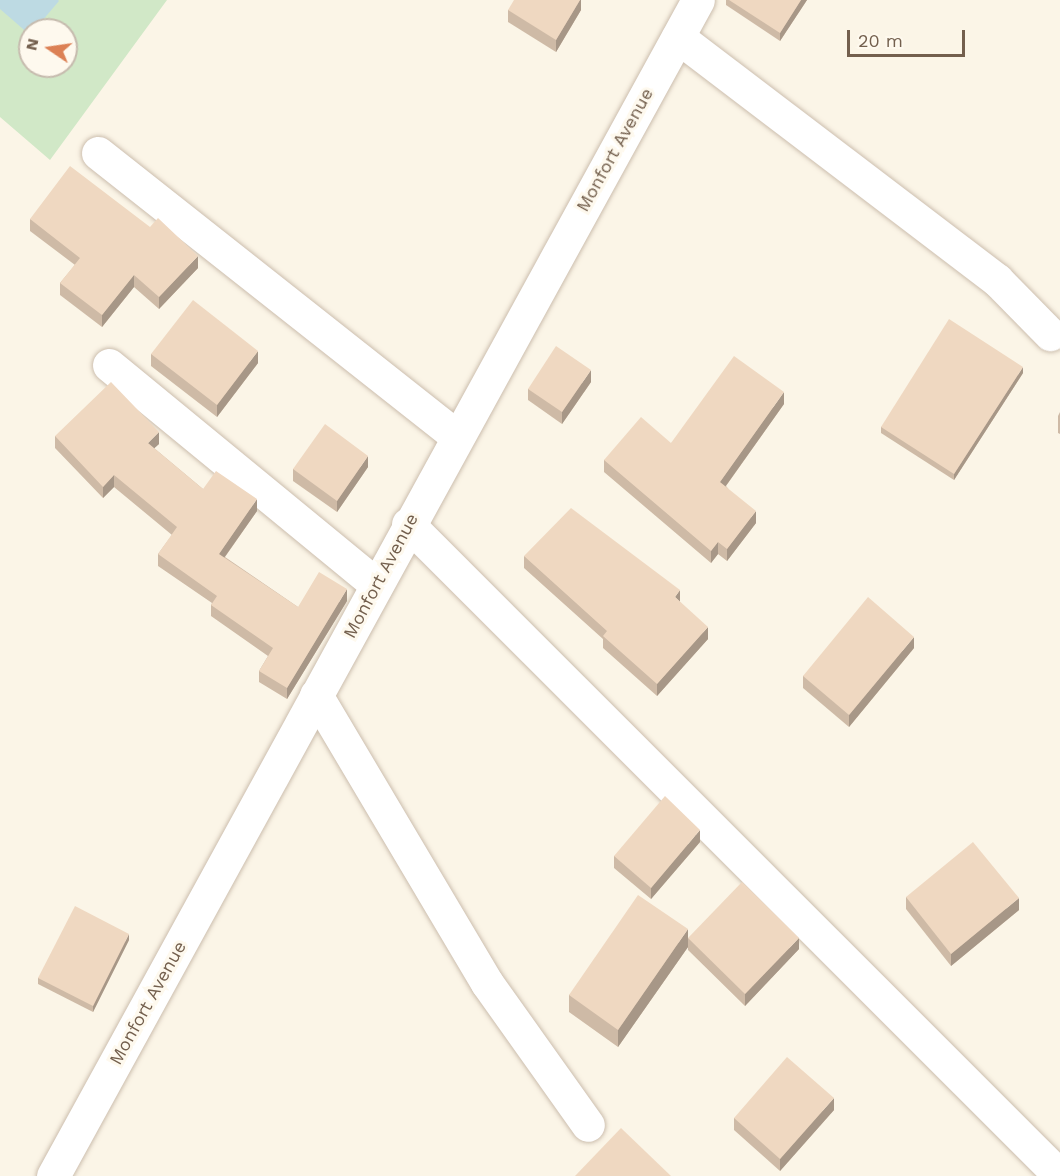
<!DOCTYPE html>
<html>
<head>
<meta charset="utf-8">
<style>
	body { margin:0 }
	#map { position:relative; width:1060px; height:1176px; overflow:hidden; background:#fbf5e7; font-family:"Work Sans",sans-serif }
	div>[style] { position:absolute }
	.green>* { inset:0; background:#d1e8c7 }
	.water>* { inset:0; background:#bddae3 }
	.roads { filter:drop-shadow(0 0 2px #ccbeae) drop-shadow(0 0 2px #ccbeae) }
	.minor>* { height:33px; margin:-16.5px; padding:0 16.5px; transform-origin:16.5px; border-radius:16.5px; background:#fff }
	.wall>* { inset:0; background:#cebaa6 }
	.shaded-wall>* { inset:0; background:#a79787 }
	.building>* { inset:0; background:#efd8c1 }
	span { translate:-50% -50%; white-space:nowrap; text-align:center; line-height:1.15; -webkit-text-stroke:6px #fef9ee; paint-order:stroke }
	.street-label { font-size:18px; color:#735f4d }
	.north { position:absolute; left:18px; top:18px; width:60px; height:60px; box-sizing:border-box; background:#fef9ee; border:2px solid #c6bbae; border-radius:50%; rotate:283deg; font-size:16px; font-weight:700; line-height:24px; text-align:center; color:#735f4d }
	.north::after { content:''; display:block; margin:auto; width:21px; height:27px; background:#dc8155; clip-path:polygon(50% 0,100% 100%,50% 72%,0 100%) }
	.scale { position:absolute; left:847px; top:30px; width:118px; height:27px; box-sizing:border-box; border:3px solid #735f4d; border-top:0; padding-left:8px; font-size:18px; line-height:21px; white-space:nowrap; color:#735f4d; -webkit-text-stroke:4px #fef9ee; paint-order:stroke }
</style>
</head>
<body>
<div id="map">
	<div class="green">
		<i style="clip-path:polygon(evenodd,0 0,167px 0,50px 160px,0 117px,0 0,30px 30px,66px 30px,66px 66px,30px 66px,30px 30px)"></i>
	</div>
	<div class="water">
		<i style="clip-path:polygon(0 0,58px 0,59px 1px,30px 35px,0 9px)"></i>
	</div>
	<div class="roads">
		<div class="minor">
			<i style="left:678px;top:37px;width:401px;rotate:37.3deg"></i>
			<i style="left:997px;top:280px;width:76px;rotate:45.5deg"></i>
			<i style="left:98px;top:153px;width:458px;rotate:38.3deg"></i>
			<i style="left:109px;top:365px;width:345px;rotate:39.4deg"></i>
			<i style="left:408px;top:524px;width:922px;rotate:45deg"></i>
			<i style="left:316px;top:695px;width:335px;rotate:59.3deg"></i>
			<i style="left:487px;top:983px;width:174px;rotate:54.6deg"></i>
			<i style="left:53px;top:1176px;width:1341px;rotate:-61.26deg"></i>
		</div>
	</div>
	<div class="wall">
		<i style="clip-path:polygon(581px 0,581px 10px,556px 52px,508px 22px,508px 10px)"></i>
		<i style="clip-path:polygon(726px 0,807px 0,780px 41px,726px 5px)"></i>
		<i style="clip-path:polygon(30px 219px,198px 268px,159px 309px,134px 287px,102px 327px,60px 295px,60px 283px,75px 265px,30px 231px)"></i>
		<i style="clip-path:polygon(151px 354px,258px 363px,217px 417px,151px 366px)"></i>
		<i style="clip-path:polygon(1023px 373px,954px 480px,881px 433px,881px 427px)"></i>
		<i style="clip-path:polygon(591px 382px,562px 424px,528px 400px,528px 389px)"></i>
		<i style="clip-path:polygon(784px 404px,726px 486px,756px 523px,727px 561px,718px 554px,711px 563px,604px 472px,604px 460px,671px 443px)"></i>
		<i style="clip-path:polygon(1060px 412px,1060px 434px,1058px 433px,1058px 416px)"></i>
		<i style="clip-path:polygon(55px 436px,159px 444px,154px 448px,203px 489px,257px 511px,225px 557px,298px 607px,347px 601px,287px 699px,259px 682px,259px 671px,268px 656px,211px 616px,211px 605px,212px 603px,158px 566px,158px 554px,172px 535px,114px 487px,103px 498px,55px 448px)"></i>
		<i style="clip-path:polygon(368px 467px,337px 512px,293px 481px,293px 469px)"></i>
		<i style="clip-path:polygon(524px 556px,680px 602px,708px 639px,657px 696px,603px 648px,603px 639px,524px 568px)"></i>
		<i style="clip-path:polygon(914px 648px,849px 727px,803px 688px,803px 676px)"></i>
		<i style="clip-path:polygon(700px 842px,651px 899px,614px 868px,614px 856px)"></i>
		<i style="clip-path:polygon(906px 897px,1019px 910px,951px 966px,906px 909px)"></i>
		<i style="clip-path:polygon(688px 938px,799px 949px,745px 1006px,688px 950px,688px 947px,618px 1047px,569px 1012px,569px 995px)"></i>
		<i style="clip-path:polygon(129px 940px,93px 1012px,38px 984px,38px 978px)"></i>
		<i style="clip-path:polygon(834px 1110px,780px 1171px,734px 1130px,734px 1118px)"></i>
	</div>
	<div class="shaded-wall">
		<i style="clip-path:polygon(580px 0,581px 0,581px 10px,556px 52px,556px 40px)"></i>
		<i style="clip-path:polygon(801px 0,807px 0,780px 41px,780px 33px)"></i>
		<i style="clip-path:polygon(198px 256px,198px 268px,159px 309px,159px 297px)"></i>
		<i style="clip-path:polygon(134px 275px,134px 287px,102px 327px,102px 315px)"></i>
		<i style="clip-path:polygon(258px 351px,258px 363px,217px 417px,217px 405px)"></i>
		<i style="clip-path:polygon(1023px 367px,1023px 373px,954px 480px,954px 474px)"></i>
		<i style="clip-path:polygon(591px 370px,591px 382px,562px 424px,562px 412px)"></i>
		<i style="clip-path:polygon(784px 392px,784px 404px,720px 494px,720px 482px)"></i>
		<i style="clip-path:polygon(159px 432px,159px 444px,148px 454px,148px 443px)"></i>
		<i style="clip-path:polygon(368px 456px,368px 467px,337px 512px,337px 501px)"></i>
		<i style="clip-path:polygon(114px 475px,114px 487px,103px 498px,103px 487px)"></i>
		<i style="clip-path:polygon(257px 499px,257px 511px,219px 565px,219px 554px)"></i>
		<i style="clip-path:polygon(756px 511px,756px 523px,727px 561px,727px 549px)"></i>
		<i style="clip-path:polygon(718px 542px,718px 554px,711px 563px,711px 551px)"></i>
		<i style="clip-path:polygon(347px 589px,347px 601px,287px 699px,287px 688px)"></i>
		<i style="clip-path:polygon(680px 590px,680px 602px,675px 597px)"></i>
		<i style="clip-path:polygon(708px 627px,708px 639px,657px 696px,657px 684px)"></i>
		<i style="clip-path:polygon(914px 637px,914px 648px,849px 727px,849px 715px)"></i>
		<i style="clip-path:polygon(700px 830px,700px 842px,651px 899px,651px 888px)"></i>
		<i style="clip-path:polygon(1019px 898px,1019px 910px,951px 966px,951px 954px)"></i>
		<i style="clip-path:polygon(688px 929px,688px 947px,618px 1047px,618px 1030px)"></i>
		<i style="clip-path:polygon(129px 934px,129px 940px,93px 1012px,93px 1006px)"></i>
		<i style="clip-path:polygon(799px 938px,799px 949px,745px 1006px,745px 994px)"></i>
		<i style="clip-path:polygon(834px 1098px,834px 1110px,780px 1171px,780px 1159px)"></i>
	</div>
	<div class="building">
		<i style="clip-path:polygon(514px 0,580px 0,556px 40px,508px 10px)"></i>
		<i style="clip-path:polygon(729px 0,801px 0,780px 33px)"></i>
		<i style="clip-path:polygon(70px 166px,150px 227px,158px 218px,198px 256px,159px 297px,134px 275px,102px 315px,60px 283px,80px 258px,30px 219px)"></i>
		<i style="clip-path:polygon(193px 300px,258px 351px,217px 405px,151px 354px)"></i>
		<i style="clip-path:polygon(949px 319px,1023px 367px,954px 474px,881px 427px)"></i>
		<i style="clip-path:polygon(556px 346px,591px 370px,562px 412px,528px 389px)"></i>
		<i style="clip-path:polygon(734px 356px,784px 392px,720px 482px,756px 511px,727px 549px,718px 542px,711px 551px,604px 460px,641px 417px,671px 443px)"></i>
		<i style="clip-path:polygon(111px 382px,159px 432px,148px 443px,203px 489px,216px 471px,257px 499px,219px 554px,298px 607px,319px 572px,347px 589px,287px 688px,259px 671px,273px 648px,211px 605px,217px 596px,158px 554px,177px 527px,114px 475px,103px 487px,55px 436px)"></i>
		<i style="clip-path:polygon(325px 424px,368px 456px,337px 501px,293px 469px)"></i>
		<i style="clip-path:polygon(571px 508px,680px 590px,675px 597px,708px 627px,657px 684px,603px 636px,607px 631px,524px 556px)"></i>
		<i style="clip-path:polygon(868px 597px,914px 637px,849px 715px,803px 676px)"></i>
		<i style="clip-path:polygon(665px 796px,700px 830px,651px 888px,614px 856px)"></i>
		<i style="clip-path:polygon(973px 842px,1019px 898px,951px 954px,906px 897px)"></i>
		<i style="clip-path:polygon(742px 882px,799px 938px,745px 994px,688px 938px)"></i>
		<i style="clip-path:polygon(638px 895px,688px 929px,618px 1030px,569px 995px)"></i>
		<i style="clip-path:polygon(75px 906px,129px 934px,93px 1006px,38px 978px)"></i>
		<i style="clip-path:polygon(787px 1057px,834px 1098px,780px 1159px,734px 1118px)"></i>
		<i style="clip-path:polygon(621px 1128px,671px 1176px,575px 1176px)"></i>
	</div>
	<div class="street-label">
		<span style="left:615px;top:150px;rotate:-61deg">Monfort Avenue</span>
		<span style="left:381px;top:576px;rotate:-62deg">Monfort Avenue</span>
		<span style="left:148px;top:1003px;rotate:-61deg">Monfort Avenue</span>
	</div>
	<div class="north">N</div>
	<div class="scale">20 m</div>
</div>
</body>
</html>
